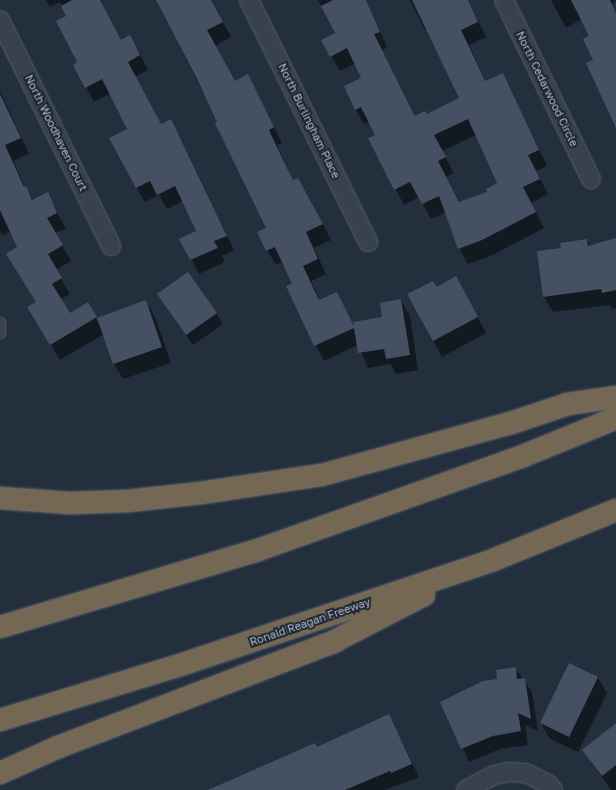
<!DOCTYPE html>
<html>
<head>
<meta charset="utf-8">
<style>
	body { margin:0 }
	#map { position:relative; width:616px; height:790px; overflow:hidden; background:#242f3e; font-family:"Golos Text",sans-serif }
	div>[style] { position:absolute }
	.shadow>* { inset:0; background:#0007 }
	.building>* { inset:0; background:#455162 }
	.roads { filter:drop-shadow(0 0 1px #565f6c) drop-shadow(0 0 1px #565f6c) }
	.lane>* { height:9px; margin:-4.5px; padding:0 4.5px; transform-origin:4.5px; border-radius:4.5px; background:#38414e }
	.street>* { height:18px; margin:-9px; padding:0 9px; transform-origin:9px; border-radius:9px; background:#38414e }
	.highway>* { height:22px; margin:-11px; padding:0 11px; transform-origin:11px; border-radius:11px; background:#746855 }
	span { translate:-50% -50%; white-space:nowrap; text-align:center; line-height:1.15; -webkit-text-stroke:4px #1d2633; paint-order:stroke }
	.street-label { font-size:11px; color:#b4bcc9 }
</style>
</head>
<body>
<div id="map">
	<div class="shadow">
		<i style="clip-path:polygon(46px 0,100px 0,121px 41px,138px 51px,148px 70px,135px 77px,161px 125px,170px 120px,179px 135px,234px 250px,222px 256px,225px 262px,199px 274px,181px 239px,197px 232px,183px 201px,167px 209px,159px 195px,145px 202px,137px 188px,128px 129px,110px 94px,94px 102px,74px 65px,79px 63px,67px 16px,60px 2px,50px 7px)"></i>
		<i style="clip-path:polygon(156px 0,211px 0,231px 37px,215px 46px,235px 82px,248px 75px,282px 143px,277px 145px,292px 179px,307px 194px,331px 240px,314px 248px,326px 274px,311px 281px,320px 301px,337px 293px,353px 323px,384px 318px,401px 300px,410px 316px,418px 370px,396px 374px,390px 364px,368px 368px,358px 345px,324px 361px,287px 287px,294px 284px,283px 262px,276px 265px,267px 250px,267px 228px,218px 122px)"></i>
		<i style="clip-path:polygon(evenodd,318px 0,366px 0,387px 47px,382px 50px,416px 117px,426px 115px,461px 99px,427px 29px,425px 30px,410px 0,468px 0,486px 37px,469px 45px,486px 82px,502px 74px,547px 166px,536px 171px,548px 194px,531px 203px,544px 228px,491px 256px,468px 264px,459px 248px,446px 212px,431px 219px,419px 197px,404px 205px,370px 139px,377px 135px,370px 122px,364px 124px,355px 109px,362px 79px,355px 64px,340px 71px,331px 56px,336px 33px,318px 0,476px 135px,498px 184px,489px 192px,460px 203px,446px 177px,454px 173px,442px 151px,476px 135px)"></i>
		<i style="clip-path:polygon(551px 0,616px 0,612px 4px,616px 13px,616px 124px,594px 60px,591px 36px,582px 19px,566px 28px)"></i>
		<i style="clip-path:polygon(0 91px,29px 154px,13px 161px,25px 187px,33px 200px,47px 194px,66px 229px,55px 233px,71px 261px,56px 270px,70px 294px,60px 300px,69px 314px,87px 303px,99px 323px,146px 301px,155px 317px,171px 363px,123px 379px,114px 364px,104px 334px,60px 360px,29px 307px,37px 303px,19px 247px,11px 231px,2px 236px,0 231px)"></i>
		<i style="clip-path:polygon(587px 240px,590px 246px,616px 240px,616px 308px,612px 309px,610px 305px,553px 312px,544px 297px,562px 248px)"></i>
		<i style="clip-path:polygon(436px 288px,465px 293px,486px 333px,442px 357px,409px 295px)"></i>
		<i style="clip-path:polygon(158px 294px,216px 313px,223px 324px,193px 345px)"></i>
		<i style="clip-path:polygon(570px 664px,598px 678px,607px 693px,578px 752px,550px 739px,541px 723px)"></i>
		<i style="clip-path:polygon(515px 668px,532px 692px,538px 731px,525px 725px,528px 745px,500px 749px,469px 762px,442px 702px,499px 680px)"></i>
		<i style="clip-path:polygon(389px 716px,419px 777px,385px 790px,209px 790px,317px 748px)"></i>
		<i style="clip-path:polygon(616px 723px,616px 790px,611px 790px,583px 750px)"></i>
	</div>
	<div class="building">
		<i style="clip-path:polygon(72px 0,100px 0,121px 40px,130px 35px,140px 55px,128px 62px,161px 124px,171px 119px,227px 236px,214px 241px,218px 248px,190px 260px,179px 239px,196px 231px,175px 186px,157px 195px,150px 181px,136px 188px,109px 138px,127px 129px,102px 79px,85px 88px,73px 65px,77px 62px,56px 21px,66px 16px,61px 6px)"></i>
		<i style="clip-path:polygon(156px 0,211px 0,223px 22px,207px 30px,235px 81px,248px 74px,274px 127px,269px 130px,284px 162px,293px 180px,298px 178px,323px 224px,306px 232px,318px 259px,303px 266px,319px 300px,337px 292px,354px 326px,353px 322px,382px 317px,380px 303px,401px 299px,410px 355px,386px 359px,384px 349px,358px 353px,354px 328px,314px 346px,286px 286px,292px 284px,275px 247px,266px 251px,257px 232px,266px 228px,215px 123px,217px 122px,198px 81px)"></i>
		<i style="clip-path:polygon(evenodd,333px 0,366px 0,380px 32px,374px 34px,415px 116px,425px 111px,427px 114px,459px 98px,412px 0,468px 0,478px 22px,461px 30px,472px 53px,485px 81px,503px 73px,539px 150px,528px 155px,540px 179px,523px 187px,536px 212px,482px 240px,458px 249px,439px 196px,422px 204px,410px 182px,394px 190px,368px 138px,375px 135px,361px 107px,355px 110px,344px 86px,361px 78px,347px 48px,330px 57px,321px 40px,335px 33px,321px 6px,333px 0,468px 119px,497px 183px,486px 189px,487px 192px,459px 202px,438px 161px,446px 157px,434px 135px,468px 119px)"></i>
		<i style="clip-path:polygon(571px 0,610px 0,616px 13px,616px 128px,586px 63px,593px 60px,583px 39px,589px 36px)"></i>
		<i style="clip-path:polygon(0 94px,21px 138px,5px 145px,24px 187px,26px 186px,32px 200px,48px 192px,57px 213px,47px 218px,63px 245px,48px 254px,62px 278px,52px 284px,70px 313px,88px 302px,97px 317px,50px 345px,27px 307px,36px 302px,6px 254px,17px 247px,0 210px)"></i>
		<i style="clip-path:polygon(616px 238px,616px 290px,602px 293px,601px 289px,543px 297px,537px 251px,561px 248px,560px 243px,587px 239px,588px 246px)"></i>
		<i style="clip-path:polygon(188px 272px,217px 313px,186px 335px,157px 294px)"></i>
		<i style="clip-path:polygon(456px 276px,478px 317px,433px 341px,407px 294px,433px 281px,437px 287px)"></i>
		<i style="clip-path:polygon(146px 300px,162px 347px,113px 364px,97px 318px)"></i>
		<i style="clip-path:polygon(569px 663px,598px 677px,569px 737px,540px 723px)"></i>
		<i style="clip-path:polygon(516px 667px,517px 679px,525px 678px,531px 719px,518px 713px,521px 731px,493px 736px,461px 749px,440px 702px,483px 681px,497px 679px,496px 670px)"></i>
		<i style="clip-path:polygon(389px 714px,412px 764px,391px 773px,390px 771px,345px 790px,208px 790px,315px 743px,317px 747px)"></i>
		<i style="clip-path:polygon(616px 723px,616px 765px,602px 776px,582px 750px)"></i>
	</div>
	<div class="roads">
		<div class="lane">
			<i style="left:0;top:322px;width:11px;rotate:90deg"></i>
		</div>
		<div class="street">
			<i style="left:249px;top:0;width:270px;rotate:63.8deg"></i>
			<i style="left:504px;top:0;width:199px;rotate:64.1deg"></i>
			<i style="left:0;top:20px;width:252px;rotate:63.8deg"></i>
			<i style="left:466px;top:790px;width:32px;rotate:-28deg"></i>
			<i style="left:494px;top:775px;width:16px;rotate:-11deg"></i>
			<i style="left:510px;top:772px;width:16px;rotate:4deg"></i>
			<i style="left:526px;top:773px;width:25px;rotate:27deg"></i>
			<i style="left:548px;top:784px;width:8px;rotate:50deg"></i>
		</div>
		<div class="highway">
			<i style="left:0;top:498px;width:70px;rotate:4.1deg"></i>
			<i style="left:70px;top:503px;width:58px;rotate:-2deg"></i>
			<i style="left:128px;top:501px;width:73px;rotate:-6.3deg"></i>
			<i style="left:201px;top:493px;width:122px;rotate:-8.5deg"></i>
			<i style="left:322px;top:475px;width:196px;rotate:-15.4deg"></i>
			<i style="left:511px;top:423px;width:60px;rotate:-18.4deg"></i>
			<i style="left:568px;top:404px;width:49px;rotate:-8.3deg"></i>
			<i style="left:0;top:627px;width:269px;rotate:-16.6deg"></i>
			<i style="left:258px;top:550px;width:281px;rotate:-19.5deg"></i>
			<i style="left:523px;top:456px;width:100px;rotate:-22.2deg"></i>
			<i style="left:0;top:720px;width:195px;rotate:-17deg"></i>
			<i style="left:186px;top:663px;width:324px;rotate:-18.5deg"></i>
			<i style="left:493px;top:560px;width:133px;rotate:-22.1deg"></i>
			<i style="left:0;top:773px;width:64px;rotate:-24.1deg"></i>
			<i style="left:58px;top:747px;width:297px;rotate:-20.9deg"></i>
			<i style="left:335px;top:641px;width:100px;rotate:-27.3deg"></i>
		</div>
	</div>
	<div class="street-label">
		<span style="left:547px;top:89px;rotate:64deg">North Cedarwood Circle</span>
		<span style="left:309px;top:121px;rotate:64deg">North Burlingham Place</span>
		<span style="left:56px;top:133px;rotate:64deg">North Woodhaven Court</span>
		<span style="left:310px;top:622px;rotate:-19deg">Ronald Reagan Freeway</span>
	</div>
</div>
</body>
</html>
